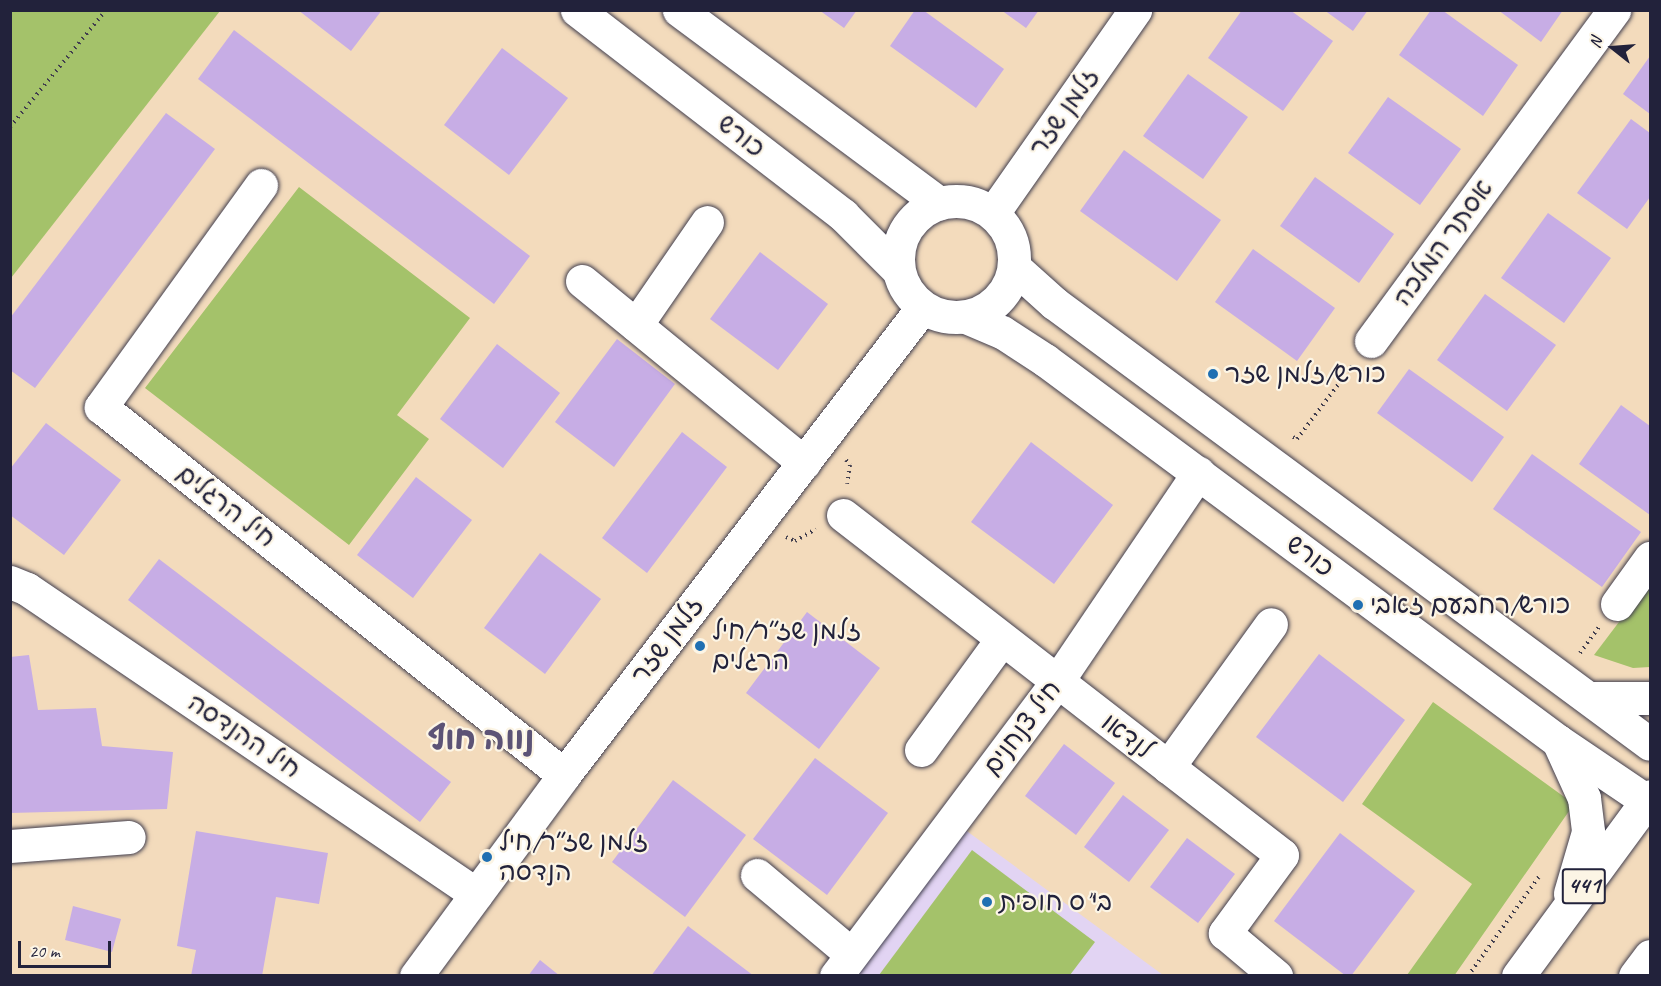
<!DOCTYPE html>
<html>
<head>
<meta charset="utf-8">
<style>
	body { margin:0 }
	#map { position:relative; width:1661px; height:986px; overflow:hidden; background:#f3dbbc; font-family:Caveat,"Playpen Sans Hebrew",sans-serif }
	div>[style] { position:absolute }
	.built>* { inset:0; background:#e2d4f3 }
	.green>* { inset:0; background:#a4c26a }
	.building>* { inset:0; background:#c7ade5 }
	.path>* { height:4px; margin-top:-2px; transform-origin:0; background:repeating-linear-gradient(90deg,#413e4e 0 1.5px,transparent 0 6px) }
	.roads { filter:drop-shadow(0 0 2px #413e4e) drop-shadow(0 0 2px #413e4e) }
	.minor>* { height:33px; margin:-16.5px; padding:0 16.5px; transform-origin:16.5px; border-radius:16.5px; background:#fff }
	.minor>.ring { margin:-16.5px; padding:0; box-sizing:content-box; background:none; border:33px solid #fff; border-radius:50% }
	.major>* { height:33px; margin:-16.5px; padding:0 16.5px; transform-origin:16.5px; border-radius:16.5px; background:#fff }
	.dots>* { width:16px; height:16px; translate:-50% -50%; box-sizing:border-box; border:3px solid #fcf5e5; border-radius:50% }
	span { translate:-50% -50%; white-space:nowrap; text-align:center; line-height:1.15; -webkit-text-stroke:4.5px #fcf5e5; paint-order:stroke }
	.shield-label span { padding:2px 4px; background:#fcf5e5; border:2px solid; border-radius:4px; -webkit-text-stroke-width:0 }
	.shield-label { font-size:24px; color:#22223b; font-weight:700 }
	.street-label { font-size:26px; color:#22223b }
	.poi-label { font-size:26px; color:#22223b }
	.left { translate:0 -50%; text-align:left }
	.district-label { font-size:32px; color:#5c5376; font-weight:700 }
	.frame { position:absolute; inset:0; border:12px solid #22223b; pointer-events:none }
	.north { position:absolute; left:1583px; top:18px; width:60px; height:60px; -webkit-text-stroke:4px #fcf5e5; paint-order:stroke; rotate:287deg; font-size:16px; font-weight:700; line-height:24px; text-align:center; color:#22223b }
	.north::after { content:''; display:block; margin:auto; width:21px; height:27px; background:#22223b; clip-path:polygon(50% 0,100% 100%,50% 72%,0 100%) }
	.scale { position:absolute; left:18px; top:941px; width:93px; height:27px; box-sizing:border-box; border:3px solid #22223b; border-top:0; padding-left:8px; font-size:18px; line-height:21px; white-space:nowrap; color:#22223b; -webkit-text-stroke:4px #fcf5e5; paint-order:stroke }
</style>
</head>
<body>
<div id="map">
	<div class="built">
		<i style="clip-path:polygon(964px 829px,1163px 975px,856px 976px)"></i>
	</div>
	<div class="green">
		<i style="clip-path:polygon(11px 10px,220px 11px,11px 278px,10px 11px)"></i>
		<i style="clip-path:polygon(299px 187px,470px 318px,397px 415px,429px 439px,349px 545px,145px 388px)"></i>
		<i style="clip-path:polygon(1650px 581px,1650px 667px,1633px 668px,1594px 655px)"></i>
		<i style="clip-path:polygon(1433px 702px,1574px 804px,1454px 976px,1407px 975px,1472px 884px,1362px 804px)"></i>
		<i style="clip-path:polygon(972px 850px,1095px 942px,1070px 975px,879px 975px)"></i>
	</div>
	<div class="building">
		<i style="clip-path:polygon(298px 10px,382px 10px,351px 51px)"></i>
		<i style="clip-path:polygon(819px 10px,857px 10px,844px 28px)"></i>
		<i style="clip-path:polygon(915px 10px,923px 10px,1004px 69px,976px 108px,890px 46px)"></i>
		<i style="clip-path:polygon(1001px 10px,1039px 10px,1026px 28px)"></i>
		<i style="clip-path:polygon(1242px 10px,1290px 10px,1333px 41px,1283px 111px,1208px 58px)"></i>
		<i style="clip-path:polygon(1324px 10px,1368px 10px,1353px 31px)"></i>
		<i style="clip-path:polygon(1431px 10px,1442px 10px,1518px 65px,1483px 116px,1399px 55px)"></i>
		<i style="clip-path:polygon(1498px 10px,1563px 10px,1541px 42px)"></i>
		<i style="clip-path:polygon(234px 30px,530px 256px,494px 304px,198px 79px)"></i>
		<i style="clip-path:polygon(502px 48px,568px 98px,509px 175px,444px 125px)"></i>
		<i style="clip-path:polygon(1650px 56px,1650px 114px,1623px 94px)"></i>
		<i style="clip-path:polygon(1188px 74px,1248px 117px,1203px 179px,1143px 136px)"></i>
		<i style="clip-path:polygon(1388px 97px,1461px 149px,1420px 205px,1348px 153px)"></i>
		<i style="clip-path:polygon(166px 113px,215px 149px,35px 388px,10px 370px,10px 318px)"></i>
		<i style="clip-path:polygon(1631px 119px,1650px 133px,1650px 197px,1627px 229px,1577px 193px)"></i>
		<i style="clip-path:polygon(1124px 150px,1221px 220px,1177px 281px,1080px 211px)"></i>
		<i style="clip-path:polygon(1315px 177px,1394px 234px,1359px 283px,1280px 226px)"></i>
		<i style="clip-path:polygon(1548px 213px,1611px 258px,1564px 323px,1501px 278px)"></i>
		<i style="clip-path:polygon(1253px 249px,1335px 308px,1297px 361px,1215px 302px)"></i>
		<i style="clip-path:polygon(760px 252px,828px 304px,778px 370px,710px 319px)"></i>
		<i style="clip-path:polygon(1485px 294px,1556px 345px,1507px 411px,1437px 360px)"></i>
		<i style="clip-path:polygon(617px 339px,675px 384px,614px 467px,555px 422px)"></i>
		<i style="clip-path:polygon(497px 344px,560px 393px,503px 468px,440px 419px)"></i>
		<i style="clip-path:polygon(1409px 369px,1504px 437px,1472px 482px,1377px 413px)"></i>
		<i style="clip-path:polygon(1621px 405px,1650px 426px,1650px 515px,1579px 464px)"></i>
		<i style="clip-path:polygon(46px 423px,121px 480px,64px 555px,10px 515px,10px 469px)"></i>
		<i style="clip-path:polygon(682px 432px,727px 467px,647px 573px,602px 538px)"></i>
		<i style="clip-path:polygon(1031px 442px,1113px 505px,1054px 584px,971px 522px)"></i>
		<i style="clip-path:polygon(1532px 454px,1641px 532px,1602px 587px,1493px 509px)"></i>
		<i style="clip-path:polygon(416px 477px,472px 520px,413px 598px,357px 555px)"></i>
		<i style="clip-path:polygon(540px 553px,601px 599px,545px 674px,484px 628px)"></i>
		<i style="clip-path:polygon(159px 559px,451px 782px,420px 822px,128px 600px)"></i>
		<i style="clip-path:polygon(807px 612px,880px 668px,819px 749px,746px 693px)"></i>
		<i style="clip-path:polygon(1319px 654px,1405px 720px,1343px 802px,1256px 737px)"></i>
		<i style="clip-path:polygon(29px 655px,38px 710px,96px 708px,102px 746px,173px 752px,167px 809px,10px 813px,10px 657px)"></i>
		<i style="clip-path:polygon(1064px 744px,1115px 783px,1076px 835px,1025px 796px)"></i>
		<i style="clip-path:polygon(815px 758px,888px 813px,827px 895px,753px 839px)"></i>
		<i style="clip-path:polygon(673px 780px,746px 835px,685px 917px,612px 862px)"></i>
		<i style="clip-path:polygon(1123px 795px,1169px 830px,1129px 882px,1084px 847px)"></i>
		<i style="clip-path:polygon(196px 831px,328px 853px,319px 904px,276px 897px,262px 976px,191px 976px,196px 950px,177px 946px)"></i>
		<i style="clip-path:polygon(1340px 833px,1415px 891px,1351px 976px,1346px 976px,1274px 921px)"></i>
		<i style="clip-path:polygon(1187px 838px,1235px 874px,1198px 923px,1150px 887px)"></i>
		<i style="clip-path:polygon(73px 906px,121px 919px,112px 952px,65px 940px)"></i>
		<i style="clip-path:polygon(688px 926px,754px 976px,651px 976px)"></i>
		<i style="clip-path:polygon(540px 960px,560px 976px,528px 976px)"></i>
	</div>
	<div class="path">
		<i style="left:10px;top:127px;width:151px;rotate:-50.6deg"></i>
		<i style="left:1293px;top:437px;width:4px;rotate:27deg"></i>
		<i style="left:1297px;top:439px;width:93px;rotate:-52.9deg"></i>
		<i style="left:846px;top:460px;width:6px;rotate:51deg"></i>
		<i style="left:850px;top:465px;width:19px;rotate:99deg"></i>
		<i style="left:786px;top:537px;width:10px;rotate:24deg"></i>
		<i style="left:795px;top:541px;width:24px;rotate:-30deg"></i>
		<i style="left:1580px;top:653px;width:32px;rotate:-54deg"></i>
		<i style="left:1468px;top:976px;width:124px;rotate:-54.5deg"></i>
	</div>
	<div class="roads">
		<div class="minor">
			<i style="left:577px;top:10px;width:336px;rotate:37.6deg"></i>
			<i style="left:843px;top:215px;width:78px;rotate:45deg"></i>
			<i style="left:679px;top:10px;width:324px;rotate:36.6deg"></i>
			<i style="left:261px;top:185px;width:274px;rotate:125.8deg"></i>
			<i style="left:101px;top:407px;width:591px;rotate:38.48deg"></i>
			<i class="ring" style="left:898px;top:201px;width:83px;height:83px"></i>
			<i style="left:993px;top:213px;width:248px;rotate:-55deg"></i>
			<i style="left:1014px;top:267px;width:54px;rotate:42deg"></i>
			<i style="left:1054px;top:303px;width:741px;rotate:36.5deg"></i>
			<i style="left:582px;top:281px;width:287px;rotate:39.3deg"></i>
			<i style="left:966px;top:317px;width:39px;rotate:23deg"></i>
			<i style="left:1002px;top:332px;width:51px;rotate:33.1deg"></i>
			<i style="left:1045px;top:360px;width:639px;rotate:36.6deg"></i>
			<i style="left:1558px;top:741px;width:111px;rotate:34deg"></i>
			<i style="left:636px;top:325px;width:125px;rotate:-55.4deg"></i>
			<i style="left:1371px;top:341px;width:411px;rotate:-53.7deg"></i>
			<i style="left:843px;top:515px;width:555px;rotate:37.76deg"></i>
			<i style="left:1282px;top:855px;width:97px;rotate:126.2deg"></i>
			<i style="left:1225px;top:933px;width:67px;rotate:40.1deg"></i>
			<i style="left:10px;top:582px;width:18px;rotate:22deg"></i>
			<i style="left:27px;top:589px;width:543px;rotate:34.19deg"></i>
			<i style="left:1617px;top:604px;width:57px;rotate:-54.3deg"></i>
			<i style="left:921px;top:750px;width:137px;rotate:-53.9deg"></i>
			<i style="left:1168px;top:767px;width:176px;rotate:-54.2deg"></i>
			<i style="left:10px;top:846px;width:119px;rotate:-4.3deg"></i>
			<i style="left:757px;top:875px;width:123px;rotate:40deg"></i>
			<i style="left:416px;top:976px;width:250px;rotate:-53.6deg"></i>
			<i style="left:564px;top:775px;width:588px;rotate:-52.53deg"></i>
			<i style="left:836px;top:976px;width:366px;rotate:-53.1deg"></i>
			<i style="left:1056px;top:683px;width:254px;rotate:-55.9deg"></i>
		</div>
		<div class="major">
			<i style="left:1590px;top:698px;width:60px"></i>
			<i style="left:1558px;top:741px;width:63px;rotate:65.5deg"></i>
			<i style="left:1584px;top:798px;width:34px;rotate:83deg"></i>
			<i style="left:1588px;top:832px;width:64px;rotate:106.4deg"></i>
			<i style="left:1518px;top:976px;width:223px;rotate:-53.7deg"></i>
			<i style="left:1635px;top:976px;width:25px;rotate:-53deg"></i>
		</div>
	</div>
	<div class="dots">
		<i style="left:1213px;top:374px;background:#1f6fb2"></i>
		<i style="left:1358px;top:605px;background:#1f6fb2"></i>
		<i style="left:700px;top:646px;background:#1f6fb2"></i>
		<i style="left:487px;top:857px;background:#1f6fb2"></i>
		<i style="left:987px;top:902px;background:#1f6fb2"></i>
	</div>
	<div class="shield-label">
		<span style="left:1584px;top:886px">441</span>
	</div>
	<div class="street-label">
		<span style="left:1064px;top:112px;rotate:-55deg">זלמן שזר</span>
		<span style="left:741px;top:136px;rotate:38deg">כורש</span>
		<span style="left:1443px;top:243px;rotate:-54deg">אסתר המלכה</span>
		<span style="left:226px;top:506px;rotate:38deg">חיל הרגלים</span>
		<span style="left:1310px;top:556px;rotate:37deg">כורש</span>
		<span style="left:667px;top:640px;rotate:-53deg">זלמן שזר</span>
		<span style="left:1022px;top:728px;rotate:-53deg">חיל צנחנים</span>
		<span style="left:244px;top:736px;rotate:34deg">חיל ההנדסה</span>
		<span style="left:1127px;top:736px;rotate:37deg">לנדאו</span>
	</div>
	<div class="poi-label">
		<span class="left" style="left:1225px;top:374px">כורש/זלמן שזר</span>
		<span class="left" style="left:1370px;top:605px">כורש/רחבעם זאבי</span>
		<span class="left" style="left:712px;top:646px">זלמן שז״ר/חיל<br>הרגלים</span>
		<span class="left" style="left:499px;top:857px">זלמן שז״ר/חיל<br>הנדסה</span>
		<span class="left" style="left:999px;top:902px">בי"ס חופית</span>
	</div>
	<div class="district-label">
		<span style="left:481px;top:739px">נווה חוף</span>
	</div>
	<div class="frame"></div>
	<div class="north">N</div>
	<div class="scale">20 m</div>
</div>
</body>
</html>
